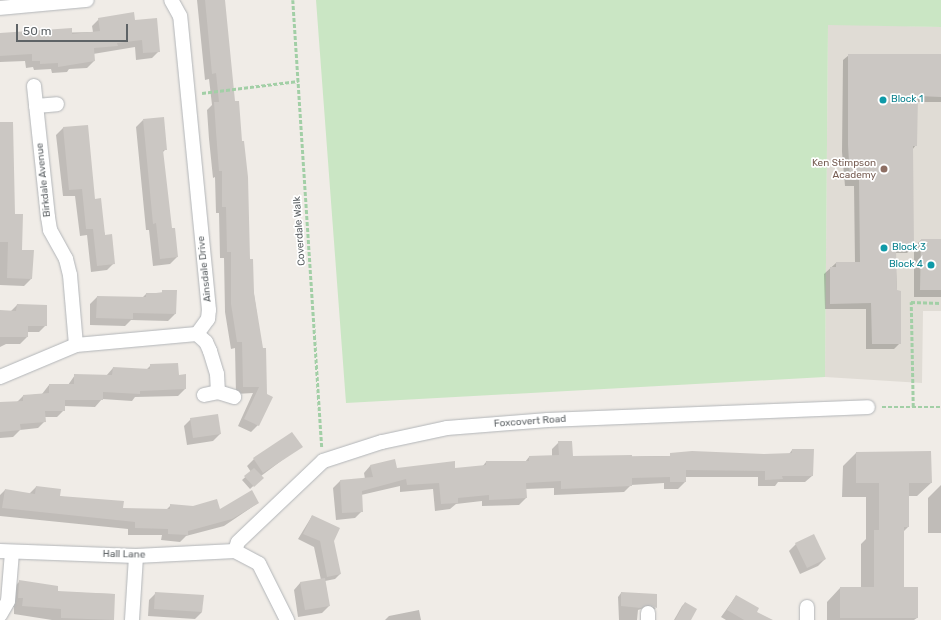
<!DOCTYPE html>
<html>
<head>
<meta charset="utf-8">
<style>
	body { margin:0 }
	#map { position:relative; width:941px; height:620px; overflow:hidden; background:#f0ece7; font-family:Rubik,sans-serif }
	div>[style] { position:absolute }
	.education>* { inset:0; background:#e0dcd5 }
	.green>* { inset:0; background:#cae6c4 }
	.shadow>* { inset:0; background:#0003 }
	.building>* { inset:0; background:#cbc7c3 }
	.path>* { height:2.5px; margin-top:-1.25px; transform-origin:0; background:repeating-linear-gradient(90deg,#a2cfa6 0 4px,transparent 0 6px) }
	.roads { filter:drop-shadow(0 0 1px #b2b5b8) drop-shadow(0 0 1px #b2b5b8) }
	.minor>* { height:14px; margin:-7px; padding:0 7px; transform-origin:7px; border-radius:7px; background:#fff }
	.dots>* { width:11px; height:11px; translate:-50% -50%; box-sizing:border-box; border:2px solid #fff; border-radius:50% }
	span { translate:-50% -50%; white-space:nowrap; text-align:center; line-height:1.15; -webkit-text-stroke:3.5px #fff; paint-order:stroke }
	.culture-label { font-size:10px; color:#0d838f }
	.left { translate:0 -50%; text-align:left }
	.right { translate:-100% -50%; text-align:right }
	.education-label { font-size:10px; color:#785e54 }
	.street-label { font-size:10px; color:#5e6366 }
	.scale { position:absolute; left:16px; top:24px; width:112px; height:18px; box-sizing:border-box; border:2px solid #5e6366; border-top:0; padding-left:5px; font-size:12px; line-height:14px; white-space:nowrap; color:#5e6366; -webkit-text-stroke:3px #fff; paint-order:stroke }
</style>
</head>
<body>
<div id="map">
	<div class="education">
		<i style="clip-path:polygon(828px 24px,941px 27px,941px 311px,923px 311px,922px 383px,825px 377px)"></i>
	</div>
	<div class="green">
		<i style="clip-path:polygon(316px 0,941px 0,941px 27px,828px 25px,825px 377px,346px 403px)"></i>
	</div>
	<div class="shadow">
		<i style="clip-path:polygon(197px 0,224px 0,249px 260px,262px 350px,258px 425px,251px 432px,238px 426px,253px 393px,236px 394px,235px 348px,231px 349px,225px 312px,224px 258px,220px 258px,219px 213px,216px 213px,215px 177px,213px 178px,209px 139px,207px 110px,212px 105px,209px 79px,205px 80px)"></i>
		<i style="clip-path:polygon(99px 19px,134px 21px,159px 51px,152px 58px,136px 60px,135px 47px,93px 54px,94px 61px,87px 68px,69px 69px,67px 72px,52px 73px,51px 69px,34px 70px,33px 67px,26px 68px,25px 61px,0 62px,0 34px,93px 32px,92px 26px)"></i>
		<i style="clip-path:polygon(941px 54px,941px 102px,917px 102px,916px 145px,912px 150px,913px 247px,907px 253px,895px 253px,900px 343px,894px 349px,866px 349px,866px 309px,825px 309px,824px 274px,836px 263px,855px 263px,854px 186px,845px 186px,842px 152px,843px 60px,849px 55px)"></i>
		<i style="clip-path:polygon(143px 120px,166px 149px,162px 153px,171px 229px,177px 257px,170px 264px,153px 266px,149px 230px,146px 230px,136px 127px)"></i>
		<i style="clip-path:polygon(0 123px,14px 215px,21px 251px,31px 279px,24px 286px,0 285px)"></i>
		<i style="clip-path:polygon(87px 126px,94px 200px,114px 263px,107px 270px,91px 272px,87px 235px,80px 236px,75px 196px,63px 196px,56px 135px,63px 128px)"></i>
		<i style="clip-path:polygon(921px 240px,941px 240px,941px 297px,914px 297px,914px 247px)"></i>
		<i style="clip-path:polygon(176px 291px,175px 314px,168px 321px,131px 320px,125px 326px,90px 325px,90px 304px,97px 297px,142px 298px,146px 294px)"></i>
		<i style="clip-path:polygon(17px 305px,46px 325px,39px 332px,27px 332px,27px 337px,20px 344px,6px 344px,0 347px,0 311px,11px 311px)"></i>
		<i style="clip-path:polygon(151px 365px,178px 376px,185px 376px,185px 389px,178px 396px,135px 397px,132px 401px,102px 399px,95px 407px,64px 406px,64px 410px,57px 417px,45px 417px,45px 421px,38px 428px,20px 430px,13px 437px,0 438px,0 403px,17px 402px,23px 396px,42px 394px,49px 385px,68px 385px,75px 375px,106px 376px,113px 368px,146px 370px)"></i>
		<i style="clip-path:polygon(191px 419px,220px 434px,213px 441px,187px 445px,184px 426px)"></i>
		<i style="clip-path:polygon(559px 442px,572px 457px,764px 455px,789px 454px,792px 450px,812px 476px,805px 482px,778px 482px,775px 486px,758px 486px,758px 477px,685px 477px,685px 482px,678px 489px,664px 489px,664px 483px,631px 485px,624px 492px,554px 495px,554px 488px,525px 489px,526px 498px,519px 505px,482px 506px,482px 501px,456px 504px,450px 509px,435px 511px,433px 489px,400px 492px,400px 486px,361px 495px,362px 511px,355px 518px,336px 520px,333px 488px,340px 481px,365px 479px,364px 473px,370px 466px,396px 469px,455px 469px,482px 467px,486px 462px,525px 462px,529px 457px,552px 456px,552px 449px)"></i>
		<i style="clip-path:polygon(301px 446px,261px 476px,262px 478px,250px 489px,242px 480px,251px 472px,247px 466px,254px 459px)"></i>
		<i style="clip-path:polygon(856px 453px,931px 483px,917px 496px,908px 496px,908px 527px,903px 532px,903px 588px,917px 618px,914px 620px,827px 620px,827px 602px,840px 588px,861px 588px,861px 544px,866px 539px,866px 497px,842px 497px,843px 466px)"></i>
		<i style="clip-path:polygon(941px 485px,941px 533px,928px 533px,928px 498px)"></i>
		<i style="clip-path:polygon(36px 487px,59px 496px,122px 509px,166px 510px,171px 505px,219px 510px,258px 503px,224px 526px,186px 536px,180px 542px,161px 540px,162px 535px,128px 535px,128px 529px,0 516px,0 495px,5px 490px,29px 494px)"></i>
		<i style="clip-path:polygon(312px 516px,333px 541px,340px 574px,335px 579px,325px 581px,329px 606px,322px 613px,298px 617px,294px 590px,300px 583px,321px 580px,314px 547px,298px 539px)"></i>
		<i style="clip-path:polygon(796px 544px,825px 559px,818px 566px,800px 574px,789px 551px)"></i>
		<i style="clip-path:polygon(20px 581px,57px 592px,114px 594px,113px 620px,52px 620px,14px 614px,14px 607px,9px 607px,11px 590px)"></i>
		<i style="clip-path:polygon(156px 593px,202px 612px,195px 619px,148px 616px,149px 600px)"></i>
		<i style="clip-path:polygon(621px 593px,656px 608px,652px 611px,644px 608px,638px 610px,637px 620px,619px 620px,618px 597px)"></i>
		<i style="clip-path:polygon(736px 596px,755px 612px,771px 620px,726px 620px,721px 617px)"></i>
		<i style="clip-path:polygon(685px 603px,690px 620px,674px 620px,682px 606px)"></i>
		<i style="clip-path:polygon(419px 610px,421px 620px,385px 620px,389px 616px)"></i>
	</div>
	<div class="building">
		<i style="clip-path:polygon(205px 0,225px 0,235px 101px,239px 101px,242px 141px,244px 141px,248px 177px,250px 259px,253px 259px,254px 293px,263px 348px,266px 348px,267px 394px,273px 397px,259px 426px,244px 419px,259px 387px,243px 387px,242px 342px,237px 342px,231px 304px,231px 252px,227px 252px,226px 207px,222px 207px,222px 171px,219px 171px,216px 132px,214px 102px,219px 102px,216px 73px,212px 74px)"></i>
		<i style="clip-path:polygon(134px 12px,135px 20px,157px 18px,160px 52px,143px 53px,142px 40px,117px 43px,118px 46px,94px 48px,95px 61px,58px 67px,58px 63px,40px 64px,40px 61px,32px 61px,32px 54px,0 56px,0 33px,72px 28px,72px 34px,100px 31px,98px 18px)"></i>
		<i style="clip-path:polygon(848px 54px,941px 54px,941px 97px,918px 96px,917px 146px,913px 146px,914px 248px,896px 248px,897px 290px,901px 291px,901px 344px,872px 344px,871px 303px,830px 304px,830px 267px,836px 267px,836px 262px,860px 262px,859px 180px,850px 180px,848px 145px)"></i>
		<i style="clip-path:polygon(164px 117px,167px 150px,163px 150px,172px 228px,175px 228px,178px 257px,160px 259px,156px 223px,153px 224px,143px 119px)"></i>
		<i style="clip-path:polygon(0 122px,13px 122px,15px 214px,23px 214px,22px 250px,34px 250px,32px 279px,7px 278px,8px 242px,0 242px)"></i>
		<i style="clip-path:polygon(88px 125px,95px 199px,101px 198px,105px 235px,112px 234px,115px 264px,97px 266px,93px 229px,86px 229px,82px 189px,69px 190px,63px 127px)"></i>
		<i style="clip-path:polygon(921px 239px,941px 239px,941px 290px,920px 290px)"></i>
		<i style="clip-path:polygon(162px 290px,177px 290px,176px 314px,133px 313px,133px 319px,96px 318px,97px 296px,146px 297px,146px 293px,162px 293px)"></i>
		<i style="clip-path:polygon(17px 304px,47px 305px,47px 326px,28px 326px,28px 337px,0 337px,0 310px,16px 311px)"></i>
		<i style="clip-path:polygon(178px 363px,179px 375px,186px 374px,186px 389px,140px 391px,140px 394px,103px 392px,103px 400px,65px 400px,65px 411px,45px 411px,46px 422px,20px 424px,21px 430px,0 432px,0 402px,23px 401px,23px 395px,49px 393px,49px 384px,74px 384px,74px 374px,112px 375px,113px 367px,150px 369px,150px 364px)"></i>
		<i style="clip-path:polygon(218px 414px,221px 434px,193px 438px,190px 418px)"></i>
		<i style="clip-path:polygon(292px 432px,303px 447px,263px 473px,253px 458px)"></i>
		<i style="clip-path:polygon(558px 441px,572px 441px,573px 456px,632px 455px,632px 457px,670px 456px,670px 453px,692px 451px,764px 454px,792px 453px,792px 449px,814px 449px,813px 476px,782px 476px,783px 479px,765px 480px,765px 471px,686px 470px,686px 482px,670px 482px,670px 477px,632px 478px,632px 486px,561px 489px,561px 481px,526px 483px,527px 498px,489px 500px,489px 495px,458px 498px,458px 503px,441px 504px,439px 483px,407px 485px,406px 479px,362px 491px,363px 512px,342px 513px,340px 480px,373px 477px,370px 465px,395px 459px,397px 468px,455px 461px,455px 468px,486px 465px,486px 461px,529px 461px,529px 456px,559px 455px)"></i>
		<i style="clip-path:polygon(931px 451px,932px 483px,909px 483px,909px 527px,904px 527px,904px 587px,918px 587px,918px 618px,840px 618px,840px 587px,874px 587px,874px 530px,879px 530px,879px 483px,856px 483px,856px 452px)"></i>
		<i style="clip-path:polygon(254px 468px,264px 478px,254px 487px,244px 476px)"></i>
		<i style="clip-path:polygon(36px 486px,61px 489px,60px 496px,124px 501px,123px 508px,170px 509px,170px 504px,193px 506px,217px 499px,220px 509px,252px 490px,259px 503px,232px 519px,188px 531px,188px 535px,168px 534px,168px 529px,135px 528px,135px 522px,2px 508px,5px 489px,35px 494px)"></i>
		<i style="clip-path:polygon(312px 515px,340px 528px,334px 541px,341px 574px,327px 577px,320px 541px,303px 534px)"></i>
		<i style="clip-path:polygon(814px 534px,826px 559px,807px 568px,795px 543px)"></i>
		<i style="clip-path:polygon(325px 578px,330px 606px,305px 610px,300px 582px)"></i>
		<i style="clip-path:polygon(19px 580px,58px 586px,58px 591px,115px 594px,114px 620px,61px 618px,61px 609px,22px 606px,23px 598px,18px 598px)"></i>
		<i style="clip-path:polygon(155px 592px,204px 595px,202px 612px,154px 609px)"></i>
		<i style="clip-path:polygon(621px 592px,657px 594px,657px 608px,648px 605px,641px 608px,621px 606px)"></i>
		<i style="clip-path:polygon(736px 595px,759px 608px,757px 612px,773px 620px,744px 620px,727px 610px)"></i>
		<i style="clip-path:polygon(685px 602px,697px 609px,691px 620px,675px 620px)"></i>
	</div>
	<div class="path">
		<i style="left:293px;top:0;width:448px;rotate:86.3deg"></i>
		<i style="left:202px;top:93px;width:97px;rotate:-7.1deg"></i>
		<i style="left:882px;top:407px;width:59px"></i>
		<i style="left:913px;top:407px;width:105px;rotate:-91.1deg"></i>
		<i style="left:911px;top:302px;width:30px;rotate:2deg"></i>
	</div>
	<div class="roads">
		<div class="minor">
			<i style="left:0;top:8px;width:87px;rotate:-5.3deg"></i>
			<i style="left:34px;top:86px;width:132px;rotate:83.9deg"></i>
			<i style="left:48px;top:217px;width:13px;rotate:81deg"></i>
			<i style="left:50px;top:230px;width:33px;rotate:61deg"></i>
			<i style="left:66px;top:259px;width:16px;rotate:76deg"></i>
			<i style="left:70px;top:275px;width:70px;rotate:85.1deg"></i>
			<i style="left:36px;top:106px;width:21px;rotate:-5deg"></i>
			<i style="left:197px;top:334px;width:12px;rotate:42deg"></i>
			<i style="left:206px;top:342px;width:10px;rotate:66deg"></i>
			<i style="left:210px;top:351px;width:24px;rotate:73deg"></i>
			<i style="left:217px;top:374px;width:18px;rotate:87deg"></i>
			<i style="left:0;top:377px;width:82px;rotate:-22.8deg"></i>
			<i style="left:76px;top:345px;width:121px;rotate:-5.2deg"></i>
			<i style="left:197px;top:334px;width:19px;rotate:-54deg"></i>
			<i style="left:208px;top:319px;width:9px;rotate:-84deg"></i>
			<i style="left:209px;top:310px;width:295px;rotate:-95.6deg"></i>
			<i style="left:180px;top:16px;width:18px;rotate:-119deg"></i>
			<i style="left:204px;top:395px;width:14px;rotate:-12deg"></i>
			<i style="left:218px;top:392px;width:17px;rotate:17deg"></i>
			<i style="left:0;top:551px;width:136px;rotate:2.1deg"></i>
			<i style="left:136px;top:556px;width:99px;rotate:-2.9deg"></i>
			<i style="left:235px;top:551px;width:27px;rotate:28deg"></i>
			<i style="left:259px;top:564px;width:63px;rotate:63.4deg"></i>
			<i style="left:235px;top:551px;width:9px;rotate:-72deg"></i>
			<i style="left:238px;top:542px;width:117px;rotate:-43.6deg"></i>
			<i style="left:323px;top:461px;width:62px;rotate:-17.9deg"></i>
			<i style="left:382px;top:442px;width:66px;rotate:-12.2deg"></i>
			<i style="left:447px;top:428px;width:101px;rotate:-4.5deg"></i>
			<i style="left:548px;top:420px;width:320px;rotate:-2.3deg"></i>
			<i style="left:0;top:615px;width:16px;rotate:-60deg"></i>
			<i style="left:8px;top:601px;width:49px;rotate:-85.3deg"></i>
			<i style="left:132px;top:620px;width:64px;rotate:-86.4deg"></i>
			<i style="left:648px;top:620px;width:7px;rotate:-90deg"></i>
			<i style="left:807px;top:620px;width:13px;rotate:-90deg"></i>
		</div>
	</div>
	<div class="dots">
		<i style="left:883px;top:100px;background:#0f9aa8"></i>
		<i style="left:884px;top:169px;background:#8d6e63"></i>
		<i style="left:884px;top:248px;background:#0f9aa8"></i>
		<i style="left:931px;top:265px;background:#0f9aa8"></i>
	</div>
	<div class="culture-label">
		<span class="left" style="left:891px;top:100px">Block 1</span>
		<span class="left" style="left:892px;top:248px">Block 3</span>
		<span class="right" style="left:923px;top:265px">Block 4</span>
	</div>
	<div class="education-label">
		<span class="right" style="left:876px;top:169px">Ken Stimpson<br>Academy</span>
	</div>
	<div class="street-label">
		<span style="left:44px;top:180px;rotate:-96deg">Birkdale Avenue</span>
		<span style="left:300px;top:231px;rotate:-94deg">Coverdale Walk</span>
		<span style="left:205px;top:269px;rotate:-96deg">Ainsdale Drive</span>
		<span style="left:530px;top:422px;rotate:-4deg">Foxcovert Road</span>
		<span style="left:124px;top:555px;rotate:1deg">Hall Lane</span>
	</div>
	<div class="scale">50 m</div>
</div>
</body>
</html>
